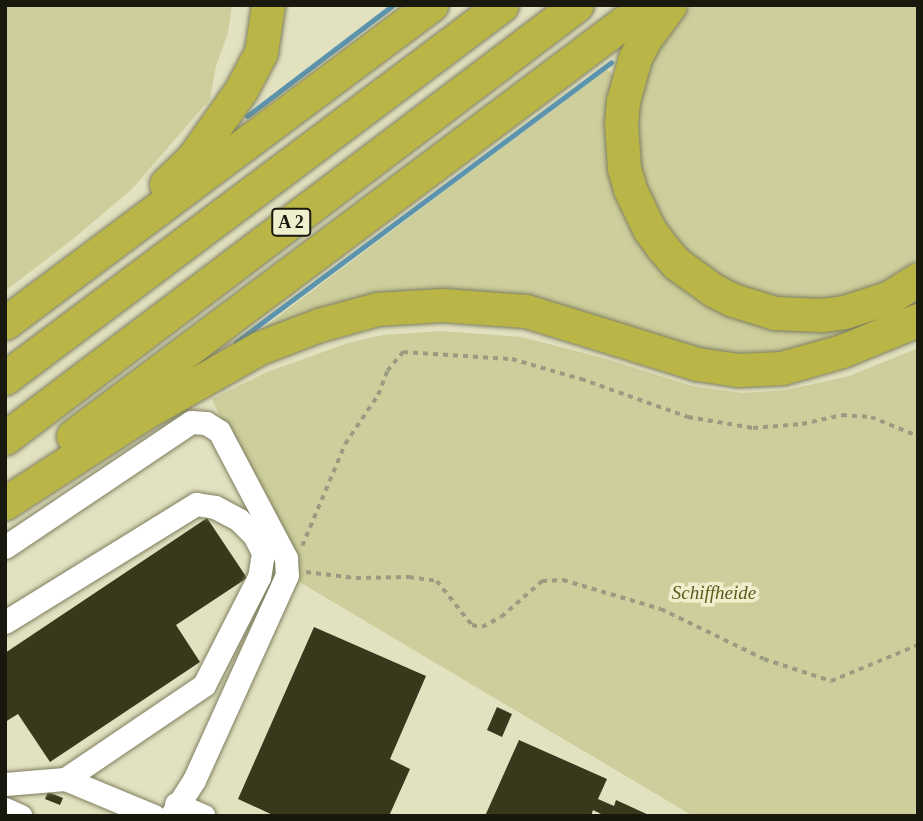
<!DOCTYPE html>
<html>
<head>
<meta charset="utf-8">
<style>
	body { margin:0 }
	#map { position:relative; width:923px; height:821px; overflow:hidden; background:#e2e2c1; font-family:"Times New Roman",serif }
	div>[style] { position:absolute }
	.green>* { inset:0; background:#cdce9b }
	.stream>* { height:5px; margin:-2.5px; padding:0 2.5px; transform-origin:2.5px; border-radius:2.5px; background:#5b95b0 }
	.building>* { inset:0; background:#38381c }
	.path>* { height:3.5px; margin-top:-1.75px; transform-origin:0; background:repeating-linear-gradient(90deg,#9b9b82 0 5px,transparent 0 10px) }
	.roads { filter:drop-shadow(0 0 2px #7e7e60) drop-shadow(0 0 2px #7e7e60) }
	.minor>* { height:23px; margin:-11.5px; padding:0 11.5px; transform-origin:11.5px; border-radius:11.5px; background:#fff }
	.highway>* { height:33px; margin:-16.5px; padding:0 16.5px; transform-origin:16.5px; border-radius:16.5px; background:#b9b647 }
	span { translate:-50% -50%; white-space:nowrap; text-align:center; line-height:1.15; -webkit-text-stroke:7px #efefce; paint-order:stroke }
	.shield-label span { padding:2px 5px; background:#efefce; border:2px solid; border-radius:5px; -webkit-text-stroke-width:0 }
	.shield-label { font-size:18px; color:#18180c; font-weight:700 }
	.park-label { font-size:19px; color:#5c5b1d; font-style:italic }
	.frame { position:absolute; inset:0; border:7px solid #18180c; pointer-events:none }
</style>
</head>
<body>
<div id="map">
	<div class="green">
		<i style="clip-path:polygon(5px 5px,232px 5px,228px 33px,216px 66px,210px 99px,132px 189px,72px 240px,5px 291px)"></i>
		<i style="clip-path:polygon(693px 5px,918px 5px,918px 259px,881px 283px,843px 297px,820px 300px,776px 298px,736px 286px,700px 266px,673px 238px,642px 183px,636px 146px,639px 88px,662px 36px)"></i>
		<i style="clip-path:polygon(607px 69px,613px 75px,607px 126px,615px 185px,741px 317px,918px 294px,918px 305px,837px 338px,779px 352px,741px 354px,700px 349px,530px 298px,236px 348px)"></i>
		<i style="clip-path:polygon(441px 331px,522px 337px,603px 358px,692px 386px,742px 393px,786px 390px,849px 376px,918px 348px,918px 816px,693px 816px,291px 577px,212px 399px,267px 372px,348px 343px,382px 335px)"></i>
	</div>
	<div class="stream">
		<i style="left:247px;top:116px;width:183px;rotate:-37.2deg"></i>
		<i style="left:236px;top:342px;width:468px;rotate:-36.7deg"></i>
	</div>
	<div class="building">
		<i style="clip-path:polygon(207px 518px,247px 578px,176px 625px,200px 662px,50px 762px,18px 714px,5px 722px,5px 653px)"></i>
		<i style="clip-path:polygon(314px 627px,426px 676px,390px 759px,410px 769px,389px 816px,275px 816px,238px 799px)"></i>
		<i style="clip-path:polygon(497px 707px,512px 714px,502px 737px,487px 730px)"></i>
		<i style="clip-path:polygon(519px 740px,607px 779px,598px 799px,614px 806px,616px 800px,651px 816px,605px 816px,593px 810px,591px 816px,485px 816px)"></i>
		<i style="clip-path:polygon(48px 792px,63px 798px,60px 805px,45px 799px)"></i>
	</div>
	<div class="path">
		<i style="left:302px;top:546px;width:111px;rotate:-67.1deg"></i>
		<i style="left:345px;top:444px;width:59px;rotate:-56deg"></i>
		<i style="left:378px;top:395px;width:26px;rotate:-69deg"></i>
		<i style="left:387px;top:371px;width:25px;rotate:-50deg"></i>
		<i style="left:403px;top:352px;width:109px;rotate:3.7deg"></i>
		<i style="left:512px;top:359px;width:72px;rotate:16.2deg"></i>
		<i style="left:581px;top:379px;width:114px;rotate:19.6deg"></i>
		<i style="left:688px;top:417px;width:66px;rotate:9.6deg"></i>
		<i style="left:753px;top:428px;width:49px;rotate:-4.7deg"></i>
		<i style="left:802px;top:424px;width:41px;rotate:-12.7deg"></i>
		<i style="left:842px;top:415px;width:29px;rotate:4deg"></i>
		<i style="left:871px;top:417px;width:51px;rotate:22deg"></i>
		<i style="left:306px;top:572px;width:50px;rotate:6.8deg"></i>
		<i style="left:356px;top:578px;width:53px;rotate:-1.1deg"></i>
		<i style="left:409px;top:577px;width:28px;rotate:8deg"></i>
		<i style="left:437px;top:581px;width:56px;rotate:51.5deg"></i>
		<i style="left:472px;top:625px;width:10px;rotate:11deg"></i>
		<i style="left:482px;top:627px;width:21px;rotate:-28deg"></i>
		<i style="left:501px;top:617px;width:55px;rotate:-41.3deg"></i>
		<i style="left:542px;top:581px;width:21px;rotate:-3deg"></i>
		<i style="left:563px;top:580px;width:102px;rotate:16.5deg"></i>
		<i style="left:661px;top:609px;width:114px;rotate:25.9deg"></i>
		<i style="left:764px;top:659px;width:71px;rotate:18.2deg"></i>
		<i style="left:831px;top:681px;width:94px;rotate:-22.5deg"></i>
	</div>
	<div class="roads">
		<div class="minor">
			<i style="left:5px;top:547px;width:224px;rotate:-33.9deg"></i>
			<i style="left:191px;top:422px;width:15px;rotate:4deg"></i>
			<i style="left:206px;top:423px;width:15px;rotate:32deg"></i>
			<i style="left:219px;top:431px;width:144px;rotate:62.2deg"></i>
			<i style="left:286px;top:558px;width:17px;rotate:87deg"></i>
			<i style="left:287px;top:575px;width:225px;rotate:114.4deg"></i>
			<i style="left:194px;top:780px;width:43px;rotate:122.6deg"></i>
			<i style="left:5px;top:622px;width:225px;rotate:-31.7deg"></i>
			<i style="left:196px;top:504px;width:19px;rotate:9deg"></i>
			<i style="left:215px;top:507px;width:27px;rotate:28deg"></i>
			<i style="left:239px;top:520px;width:21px;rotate:45deg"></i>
			<i style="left:254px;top:535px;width:20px;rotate:63deg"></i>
			<i style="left:263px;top:553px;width:24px;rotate:99deg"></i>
			<i style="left:259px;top:577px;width:121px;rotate:117deg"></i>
			<i style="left:204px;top:685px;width:168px;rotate:145.9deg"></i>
			<i style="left:5px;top:784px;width:60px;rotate:-4.8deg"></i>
			<i style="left:65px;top:779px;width:96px;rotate:22.6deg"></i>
			<i style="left:176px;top:804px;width:30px;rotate:23deg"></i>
			<i style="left:5px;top:809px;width:17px;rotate:24deg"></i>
		</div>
		<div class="highway">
			<i style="left:670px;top:5px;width:42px;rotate:126.3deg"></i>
			<i style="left:645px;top:39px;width:21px;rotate:118deg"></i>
			<i style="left:635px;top:58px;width:45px;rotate:105.6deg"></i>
			<i style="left:623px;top:101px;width:22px;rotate:95deg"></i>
			<i style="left:621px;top:123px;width:45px;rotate:86.2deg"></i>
			<i style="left:624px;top:168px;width:22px;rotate:74deg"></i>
			<i style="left:630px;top:189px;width:44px;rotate:64.6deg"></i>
			<i style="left:649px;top:229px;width:22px;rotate:54deg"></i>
			<i style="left:662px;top:247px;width:23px;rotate:49deg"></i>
			<i style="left:677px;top:264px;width:44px;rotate:35.8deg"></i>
			<i style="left:713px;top:290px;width:22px;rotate:27deg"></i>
			<i style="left:733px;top:300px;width:44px;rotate:17.2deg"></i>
			<i style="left:775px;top:313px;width:46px;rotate:2.5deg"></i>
			<i style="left:821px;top:315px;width:23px;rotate:-7deg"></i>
			<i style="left:844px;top:312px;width:46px;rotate:-17.7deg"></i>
			<i style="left:888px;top:298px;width:36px;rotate:-32deg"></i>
			<i style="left:166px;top:184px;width:37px;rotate:-44deg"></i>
			<i style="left:193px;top:158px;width:83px;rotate:-54.8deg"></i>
			<i style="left:241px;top:90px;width:43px;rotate:-62.2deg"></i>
			<i style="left:261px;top:52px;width:48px;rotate:-81.5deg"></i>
			<i style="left:5px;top:323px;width:532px;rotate:-36.74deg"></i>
			<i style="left:5px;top:378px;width:621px;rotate:-36.89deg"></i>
			<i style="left:73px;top:436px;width:718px;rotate:-36.9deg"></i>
			<i style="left:5px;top:438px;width:717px;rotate:-37.13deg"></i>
			<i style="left:5px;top:503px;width:162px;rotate:-32.9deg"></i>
			<i style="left:141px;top:415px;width:136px;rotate:-29.6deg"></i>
			<i style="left:259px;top:348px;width:64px;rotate:-21deg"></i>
			<i style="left:319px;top:325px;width:60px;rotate:-15.4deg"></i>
			<i style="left:377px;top:309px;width:65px;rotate:-3.5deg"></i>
			<i style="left:442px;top:305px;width:84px;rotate:4.1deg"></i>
			<i style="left:526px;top:311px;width:179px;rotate:17.2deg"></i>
			<i style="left:697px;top:364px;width:41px;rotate:8.3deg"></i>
			<i style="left:738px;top:370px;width:44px;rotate:-2.6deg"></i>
			<i style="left:782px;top:368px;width:62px;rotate:-15.8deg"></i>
			<i style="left:842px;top:351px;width:82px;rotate:-22.2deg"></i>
		</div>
	</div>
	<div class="shield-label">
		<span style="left:291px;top:222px">A 2</span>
	</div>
	<div class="park-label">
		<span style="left:714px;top:593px">Schiffheide</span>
	</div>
	<div class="frame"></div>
</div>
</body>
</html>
